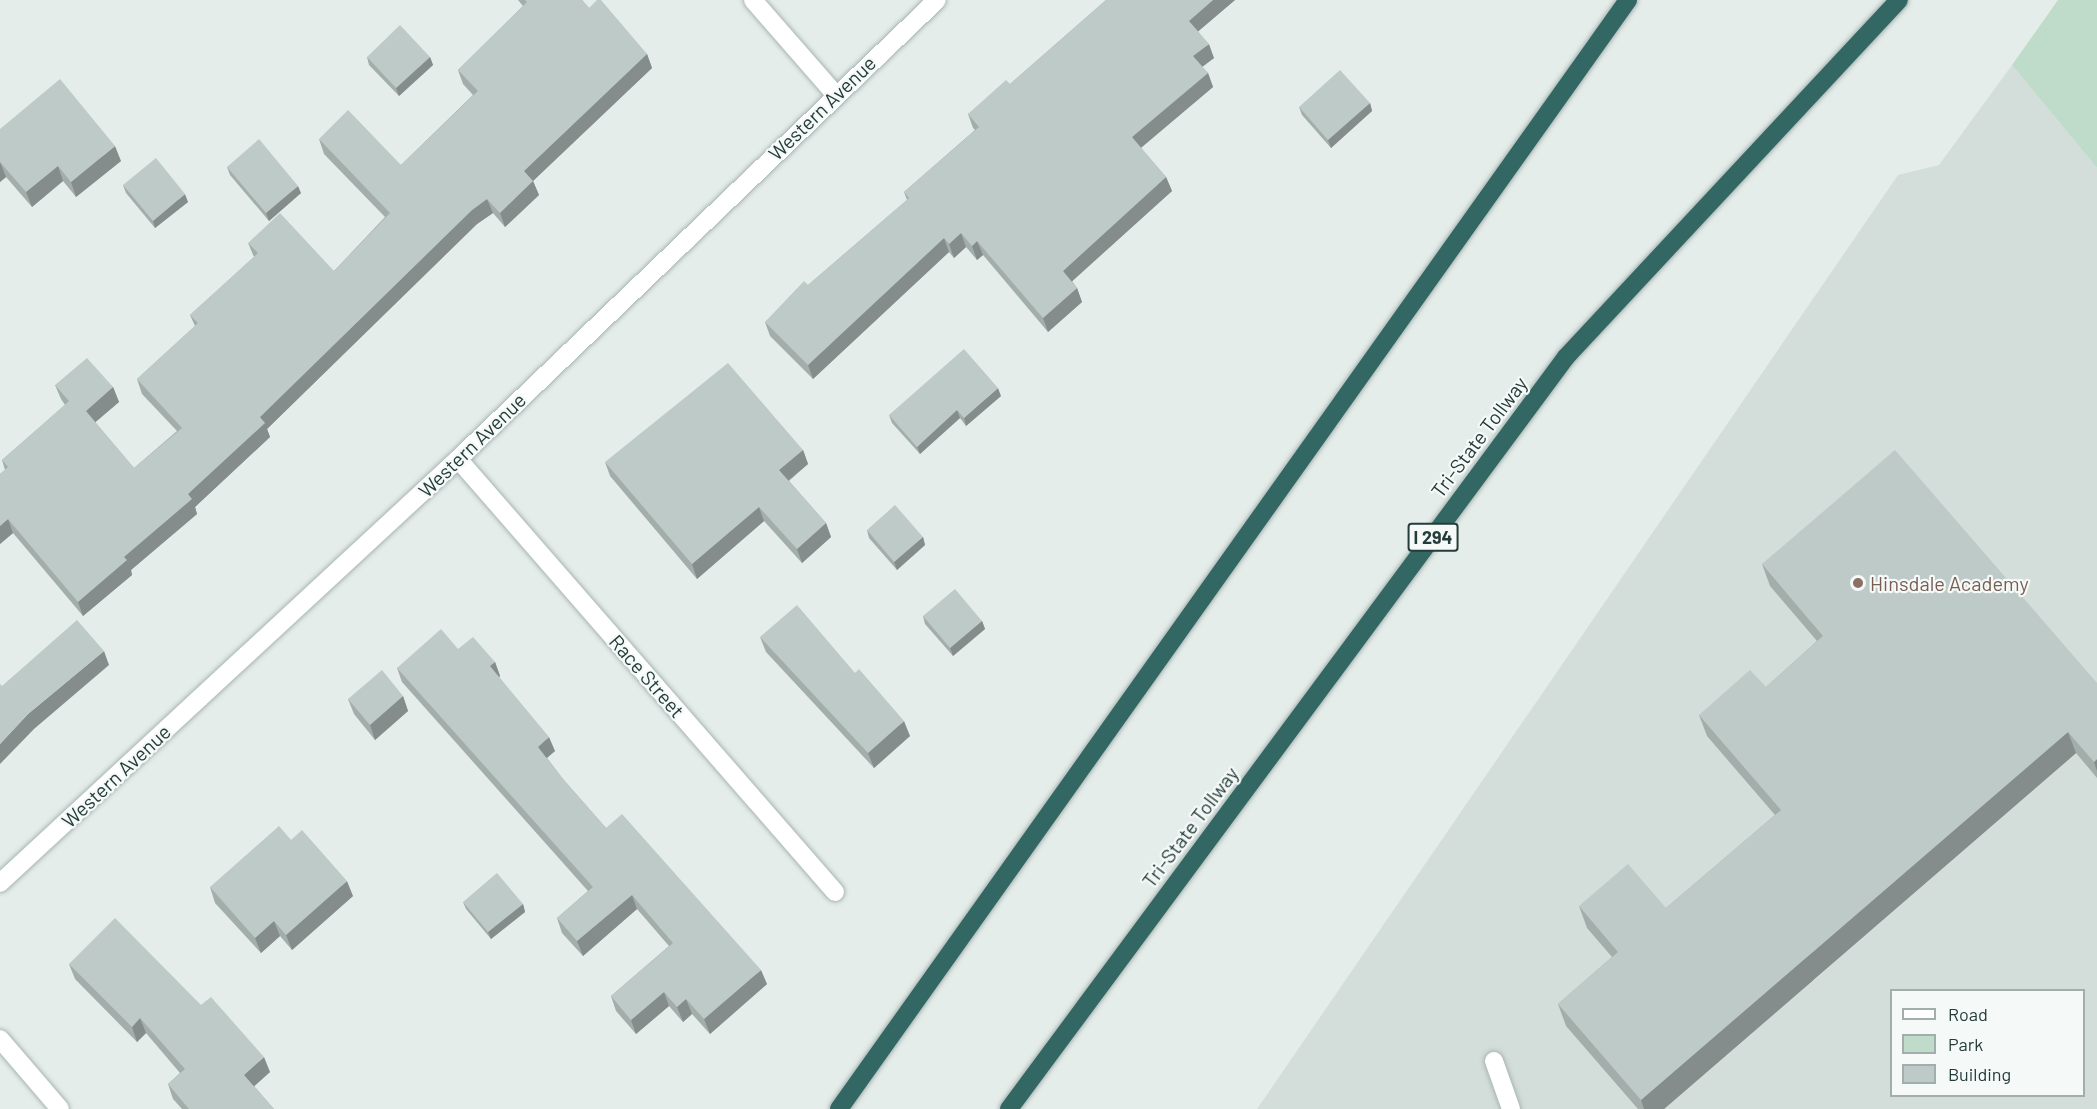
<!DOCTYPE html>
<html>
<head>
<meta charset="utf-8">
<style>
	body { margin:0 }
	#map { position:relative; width:2097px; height:1109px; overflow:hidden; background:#e5edea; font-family:Barlow,sans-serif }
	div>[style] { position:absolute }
	.built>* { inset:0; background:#d3ddda }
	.green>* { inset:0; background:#bfdccb }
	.roads { filter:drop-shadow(0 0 2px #a8b5b2) drop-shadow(0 0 2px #a8b5b2) }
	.minor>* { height:18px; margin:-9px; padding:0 9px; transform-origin:9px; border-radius:9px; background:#fff }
	.highway>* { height:18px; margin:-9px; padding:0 9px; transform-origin:9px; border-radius:9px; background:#336764 }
	.wall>* { inset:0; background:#a3aeab }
	.shaded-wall>* { inset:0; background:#848d8b }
	.building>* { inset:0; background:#bdcac7 }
	.dots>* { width:16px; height:16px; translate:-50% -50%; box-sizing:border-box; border:3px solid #f5f9f8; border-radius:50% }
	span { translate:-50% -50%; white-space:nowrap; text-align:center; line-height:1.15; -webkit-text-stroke:4.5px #f5f9f8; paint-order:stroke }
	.shield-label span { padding:2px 4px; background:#f5f9f8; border:2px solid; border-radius:4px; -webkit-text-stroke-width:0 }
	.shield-label { font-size:18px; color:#253d3a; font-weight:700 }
	.street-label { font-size:20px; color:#253d3a }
	.education-label { font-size:20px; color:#785e54 }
	.left { translate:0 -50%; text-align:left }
	.legend { position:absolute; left:1890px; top:989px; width:195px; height:108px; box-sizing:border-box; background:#f5f9f8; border:2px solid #a2aeac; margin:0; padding:8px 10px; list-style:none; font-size:18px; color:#253d3a }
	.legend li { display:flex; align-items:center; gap:12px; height:30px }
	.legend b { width:30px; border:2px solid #a2aeac }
</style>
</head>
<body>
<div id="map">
	<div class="built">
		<i style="clip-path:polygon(evenodd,2012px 65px,2097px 168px,2097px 1109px,1257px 1109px,1898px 175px,1939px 165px,2012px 65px,1892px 990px,2084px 990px,2084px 1096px,1892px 1096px,1892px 990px)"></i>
	</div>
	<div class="green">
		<i style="clip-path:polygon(2058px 0,2097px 0,2097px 168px,2012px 65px)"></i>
	</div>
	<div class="roads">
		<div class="minor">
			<i style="left:753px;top:0;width:125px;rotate:48.9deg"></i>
			<i style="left:458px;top:459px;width:574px;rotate:48.95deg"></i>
			<i style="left:0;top:883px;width:624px;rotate:-42.79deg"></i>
			<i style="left:458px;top:459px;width:663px;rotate:-43.78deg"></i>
			<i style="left:0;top:1039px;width:92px;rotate:49.4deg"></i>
			<i style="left:1494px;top:1061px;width:51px;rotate:70.5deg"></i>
		</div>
		<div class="highway">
			<i style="left:839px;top:1109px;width:1361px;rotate:-54.57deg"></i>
			<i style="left:1009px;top:1109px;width:936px;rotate:-53.47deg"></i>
			<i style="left:1566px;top:357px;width:488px;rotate:-47deg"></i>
		</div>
	</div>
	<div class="wall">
		<i style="clip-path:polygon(518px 0,582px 0,589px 8px,647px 54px,652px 68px,533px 181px,539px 195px,505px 227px,493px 213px,477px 224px,267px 429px,270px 437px,195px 507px,197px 514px,131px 570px,132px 575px,83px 616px,13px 533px,0 544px,0 474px,5px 470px,2px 460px,65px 405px,61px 399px,55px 385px,113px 387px,119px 402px,95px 422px,134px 468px,177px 431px,142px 394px,137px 379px,195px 326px,190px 315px,254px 257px,248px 243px,334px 271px,385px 217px,324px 154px,319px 139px,401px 165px,473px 95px,463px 84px,458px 70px,523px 6px)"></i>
		<i style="clip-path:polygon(1106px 0,1235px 0,1198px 31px,1214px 58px,1202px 67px,1208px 73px,1213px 87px,1141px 148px,1166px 177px,1172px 191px,1072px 281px,1077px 288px,1082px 302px,1048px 332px,983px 255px,977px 260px,966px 247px,954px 258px,949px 252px,813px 379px,770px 336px,765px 322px,907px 200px,904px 192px,975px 130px,973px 128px,968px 114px,1010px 84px)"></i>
		<i style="clip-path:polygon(367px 57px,430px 57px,433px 65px,399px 96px,369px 65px)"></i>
		<i style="clip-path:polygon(1370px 103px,1372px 111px,1331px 148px,1302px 115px,1299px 107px)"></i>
		<i style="clip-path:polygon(0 129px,121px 161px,76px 197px,63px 181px,32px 207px,6px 177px,0 182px)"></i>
		<i style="clip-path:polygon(227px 167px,301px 193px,269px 221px,230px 175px)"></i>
		<i style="clip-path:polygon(123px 185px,188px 202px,155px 228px,126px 193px)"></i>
		<i style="clip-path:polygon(1001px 396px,966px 426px,960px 418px,920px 454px,892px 423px,889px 415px)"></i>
		<i style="clip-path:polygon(803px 450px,808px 464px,789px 481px,826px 523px,831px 537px,802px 563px,764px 521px,697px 579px,610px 476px,605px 462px)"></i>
		<i style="clip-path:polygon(867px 530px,923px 537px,925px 545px,897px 570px,869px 538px)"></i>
		<i style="clip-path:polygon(1762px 564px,2097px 683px,2097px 778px,2076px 753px,1664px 1109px,1638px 1109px,1566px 1026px,1558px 1004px,1612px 957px,1587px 928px,1579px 906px,1666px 908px,1775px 815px,1707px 736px,1699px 715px,1766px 687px,1817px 641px,1770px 586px)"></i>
		<i style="clip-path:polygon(923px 616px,982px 621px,985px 629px,953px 656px,925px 624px)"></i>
		<i style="clip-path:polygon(760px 637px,855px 673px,910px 736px,874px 768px,766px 652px)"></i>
		<i style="clip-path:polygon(458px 649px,495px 662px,500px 676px,499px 677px,555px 751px,547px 758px,563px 779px,606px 828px,767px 984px,710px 1034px,692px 1014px,683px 1022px,669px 1006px,636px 1034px,616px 1011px,611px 996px,669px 946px,637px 909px,583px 956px,562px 933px,557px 918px,588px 891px,402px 682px,397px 668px)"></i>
		<i style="clip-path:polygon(403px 696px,408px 711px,375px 740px,354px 714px,348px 699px)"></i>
		<i style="clip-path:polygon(291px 840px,353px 896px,292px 950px,280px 936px,261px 953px,215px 903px,210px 887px)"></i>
		<i style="clip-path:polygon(463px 902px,523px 904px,525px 912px,491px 939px,466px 909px)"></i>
		<i style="clip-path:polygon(69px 964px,201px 1005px,270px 1072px,254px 1086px,274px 1109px,182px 1109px,173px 1099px,168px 1084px,180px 1073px,146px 1033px,137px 1042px,75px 979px)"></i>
	</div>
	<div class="shaded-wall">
		<i style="clip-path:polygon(1213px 0,1235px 0,1194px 35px,1189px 21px)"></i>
		<i style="clip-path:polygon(1209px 44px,1214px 58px,1198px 70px,1193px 56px)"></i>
		<i style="clip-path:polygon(647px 54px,652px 68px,533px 181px,539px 195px,505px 227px,500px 213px,524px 171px)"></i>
		<i style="clip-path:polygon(430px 57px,433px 65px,399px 96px,396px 88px)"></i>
		<i style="clip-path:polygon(1208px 73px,1213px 87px,1137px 151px,1132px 137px)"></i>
		<i style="clip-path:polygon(1370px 103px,1372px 111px,1331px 148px,1328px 140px)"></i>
		<i style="clip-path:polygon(115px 146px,121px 161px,76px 197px,71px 182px)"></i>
		<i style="clip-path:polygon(0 162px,6px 177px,0 182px)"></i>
		<i style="clip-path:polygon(58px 166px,63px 181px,32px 207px,26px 192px)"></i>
		<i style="clip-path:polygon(1166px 177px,1172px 191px,1068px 285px,1063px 271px)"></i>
		<i style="clip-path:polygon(298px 186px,301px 193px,269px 221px,266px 213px)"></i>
		<i style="clip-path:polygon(185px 194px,188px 202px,155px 228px,153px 221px)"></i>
		<i style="clip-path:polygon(487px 199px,493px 213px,477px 224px,267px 429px,270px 437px,195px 507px,197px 514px,131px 570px,132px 575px,83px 616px,78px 602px,188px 494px,260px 417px,472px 210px)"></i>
		<i style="clip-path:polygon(961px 233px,966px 247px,954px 258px,949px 244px)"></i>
		<i style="clip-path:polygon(944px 238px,949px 252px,813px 379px,808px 365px)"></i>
		<i style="clip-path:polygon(977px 241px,983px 255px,977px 260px,972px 246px)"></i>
		<i style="clip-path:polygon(1077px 288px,1082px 302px,1048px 332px,1043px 318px)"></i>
		<i style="clip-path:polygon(113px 387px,119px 402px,91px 426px,86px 411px)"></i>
		<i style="clip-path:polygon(998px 388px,1001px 396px,966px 426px,964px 418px)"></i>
		<i style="clip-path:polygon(957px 410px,960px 418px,920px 454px,917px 447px)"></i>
		<i style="clip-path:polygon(803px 450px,808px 464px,784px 484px,779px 470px)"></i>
		<i style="clip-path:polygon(759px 507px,764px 521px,697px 579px,692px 564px)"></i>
		<i style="clip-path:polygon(8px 519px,13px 533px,0 544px,0 526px)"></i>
		<i style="clip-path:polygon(826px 523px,831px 537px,802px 563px,797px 549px)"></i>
		<i style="clip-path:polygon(923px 537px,925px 545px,897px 570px,894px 562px)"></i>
		<i style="clip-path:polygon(982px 621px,985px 629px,953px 656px,950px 648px)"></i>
		<i style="clip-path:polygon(104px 651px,109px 665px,34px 729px,0 764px,0 744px,28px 714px)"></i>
		<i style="clip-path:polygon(495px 662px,500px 676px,495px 681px,490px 666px)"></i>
		<i style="clip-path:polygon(403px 696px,408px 711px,375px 740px,370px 725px)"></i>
		<i style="clip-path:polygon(904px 721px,910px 736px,874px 768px,868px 753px)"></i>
		<i style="clip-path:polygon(2068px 732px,2076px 753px,1664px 1109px,1644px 1109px,1641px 1100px)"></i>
		<i style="clip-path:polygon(549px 737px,555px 751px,543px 761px,538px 747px)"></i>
		<i style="clip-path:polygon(2097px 759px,2097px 771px,2094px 762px)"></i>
		<i style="clip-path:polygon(347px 881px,353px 896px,292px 950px,286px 935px)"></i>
		<i style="clip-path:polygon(632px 895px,637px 909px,583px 956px,577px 941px)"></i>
		<i style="clip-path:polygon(523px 904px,525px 912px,491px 939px,488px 932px)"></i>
		<i style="clip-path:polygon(274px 921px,280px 936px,261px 953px,255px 938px)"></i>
		<i style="clip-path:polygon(761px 970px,767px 984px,710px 1034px,704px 1019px)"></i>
		<i style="clip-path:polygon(664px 992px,669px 1006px,636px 1034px,631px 1020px)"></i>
		<i style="clip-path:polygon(686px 999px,692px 1014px,683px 1022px,677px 1007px)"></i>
		<i style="clip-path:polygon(140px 1018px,146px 1033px,137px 1042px,132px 1027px)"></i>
		<i style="clip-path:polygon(264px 1057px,270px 1072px,250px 1090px,244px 1075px)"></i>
	</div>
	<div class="building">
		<i style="clip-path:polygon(525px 0,582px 0,589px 8px,597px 0,601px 0,647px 54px,524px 171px,533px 181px,500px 213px,487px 199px,472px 210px,260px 417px,265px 423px,188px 494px,192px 499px,124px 557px,127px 560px,78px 602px,8px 519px,0 526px,0 474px,8px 467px,2px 460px,69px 401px,55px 385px,87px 358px,113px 387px,86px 411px,134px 468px,182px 428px,137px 379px,198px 323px,190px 315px,258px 253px,248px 243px,280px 213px,334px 271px,390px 213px,319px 139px,348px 110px,401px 165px,478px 91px,458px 70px,527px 2px)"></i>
		<i style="clip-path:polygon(1106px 0,1213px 0,1189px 21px,1209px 44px,1193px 56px,1208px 73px,1132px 137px,1166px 177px,1063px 271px,1077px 288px,1043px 318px,977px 241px,972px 246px,961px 233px,949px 244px,944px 238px,808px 365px,765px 322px,804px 281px,808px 285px,909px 198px,904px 192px,979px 127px,968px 114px,1006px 80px,1010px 84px)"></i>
		<i style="clip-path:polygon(400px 25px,430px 57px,396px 88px,367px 57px)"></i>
		<i style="clip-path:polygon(1340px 70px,1370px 103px,1328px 140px,1299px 107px)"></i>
		<i style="clip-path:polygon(60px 79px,115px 146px,71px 182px,58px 166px,26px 192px,0 162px,0 129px)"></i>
		<i style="clip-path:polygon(259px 139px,298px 186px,266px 213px,227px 167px)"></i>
		<i style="clip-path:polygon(156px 158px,185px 194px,153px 221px,123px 185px)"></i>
		<i style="clip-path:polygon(964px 349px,998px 388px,964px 418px,957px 410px,917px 447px,889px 415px)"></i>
		<i style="clip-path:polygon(728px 363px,803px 450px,779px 470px,826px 523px,797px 549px,759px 507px,692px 564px,605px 462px)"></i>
		<i style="clip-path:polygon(1895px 450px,2097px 683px,2097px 759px,2094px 762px,2068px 732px,1641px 1100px,1558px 1004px,1618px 952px,1579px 906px,1628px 864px,1666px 908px,1781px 810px,1699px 715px,1750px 670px,1766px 687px,1823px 636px,1762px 564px)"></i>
		<i style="clip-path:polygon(895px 505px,923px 537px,894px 562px,867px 530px)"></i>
		<i style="clip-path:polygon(955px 589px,982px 621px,950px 648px,923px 616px)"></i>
		<i style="clip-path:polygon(797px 605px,855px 673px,859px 669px,904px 721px,868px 753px,760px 637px)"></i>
		<i style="clip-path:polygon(77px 620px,104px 651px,28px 714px,0 744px,0 684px,2px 686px)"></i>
		<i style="clip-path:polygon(441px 629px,458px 649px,473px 637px,495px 662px,490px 666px,549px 737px,538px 747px,563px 779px,606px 828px,622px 814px,761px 970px,704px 1019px,686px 999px,677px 1007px,664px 992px,631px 1020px,611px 996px,673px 943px,632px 895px,577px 941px,557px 918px,593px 887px,397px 668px)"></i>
		<i style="clip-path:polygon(382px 670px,403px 696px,370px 725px,348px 699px)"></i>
		<i style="clip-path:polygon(279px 826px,291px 840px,302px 830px,347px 881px,286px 935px,274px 921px,255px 938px,210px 887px)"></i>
		<i style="clip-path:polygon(497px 873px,523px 904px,488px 932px,463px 902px)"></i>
		<i style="clip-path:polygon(115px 918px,201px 1005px,211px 997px,264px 1057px,244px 1075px,274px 1109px,189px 1109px,168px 1084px,185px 1069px,140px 1018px,132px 1027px,69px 964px)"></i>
	</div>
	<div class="dots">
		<i style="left:1858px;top:583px;background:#8d6e63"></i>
	</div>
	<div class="shield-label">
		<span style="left:1433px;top:537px">I 294</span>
	</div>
	<div class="street-label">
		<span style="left:822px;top:108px;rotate:-44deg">Western Avenue</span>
		<span style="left:1479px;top:437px;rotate:-53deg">Tri-State Tollway</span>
		<span style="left:472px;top:445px;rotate:-44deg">Western Avenue</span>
		<span style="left:647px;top:676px;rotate:49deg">Race Street</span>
		<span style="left:116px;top:776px;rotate:-43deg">Western Avenue</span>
		<span style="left:1190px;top:827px;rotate:-53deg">Tri-State Tollway</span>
	</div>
	<div class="education-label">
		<span class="left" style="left:1870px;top:583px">Hinsdale Academy</span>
	</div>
	<ul class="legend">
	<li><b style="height:8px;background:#fff"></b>Road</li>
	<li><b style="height:16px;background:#bfdccb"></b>Park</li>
	<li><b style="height:16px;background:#bdcac7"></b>Building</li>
	</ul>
</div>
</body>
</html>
